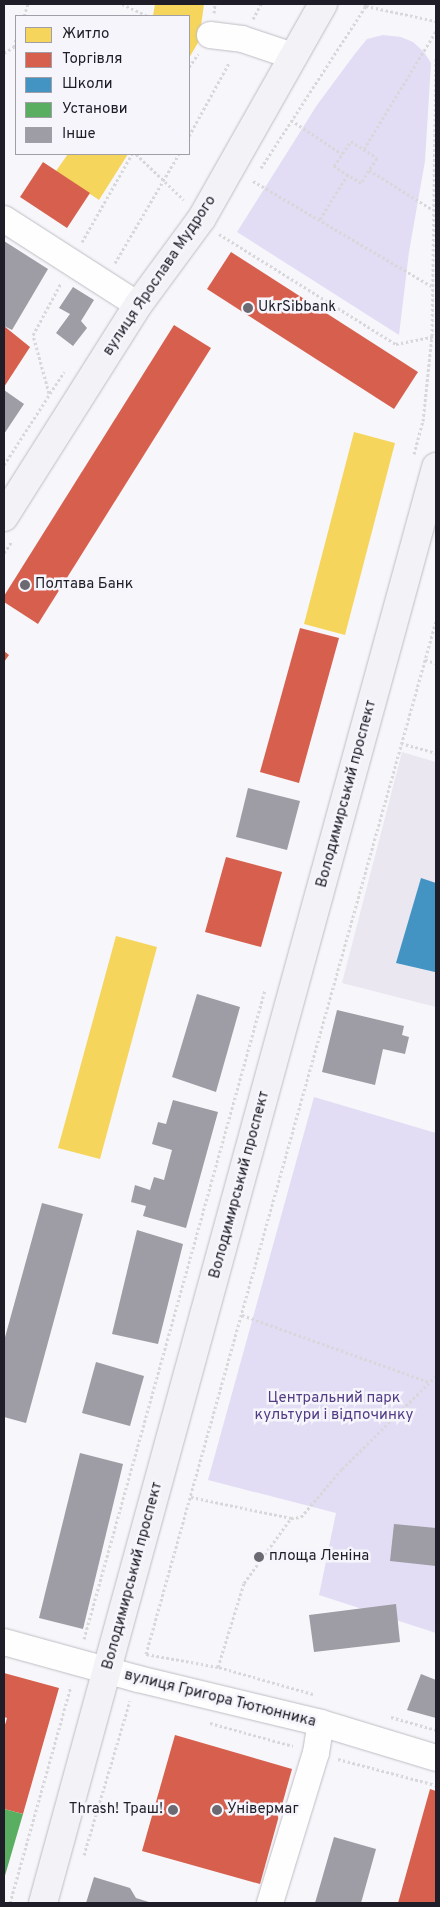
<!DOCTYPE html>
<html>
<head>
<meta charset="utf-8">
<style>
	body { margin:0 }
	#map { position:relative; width:440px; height:1907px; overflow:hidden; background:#f7f6fa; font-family:Overpass,sans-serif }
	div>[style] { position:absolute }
	.built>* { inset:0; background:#eae7f1 }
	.green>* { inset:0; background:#e2ddf4 }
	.homes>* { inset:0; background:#f6d55c }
	.shops>* { inset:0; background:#d6604d }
	.schools>* { inset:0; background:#4393c3 }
	.public>* { inset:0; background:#5aae61 }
	.building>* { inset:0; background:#9e9ca4 }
	.path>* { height:3px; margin-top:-1.5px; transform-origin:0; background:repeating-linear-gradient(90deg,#d8d7d9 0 2.5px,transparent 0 5px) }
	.roads { filter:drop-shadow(0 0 1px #bebdc4) drop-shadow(0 0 1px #bebdc4) }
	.minor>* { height:26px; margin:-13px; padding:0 13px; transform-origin:13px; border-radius:13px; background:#fefefe }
	.major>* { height:28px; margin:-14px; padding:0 14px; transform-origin:14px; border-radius:14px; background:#f3f2f7 }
	.dots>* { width:14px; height:14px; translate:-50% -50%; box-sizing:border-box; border:2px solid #f6f5fb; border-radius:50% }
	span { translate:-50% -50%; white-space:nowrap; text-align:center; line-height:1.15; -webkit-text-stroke:5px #f6f5fb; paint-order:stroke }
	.street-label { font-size:15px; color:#1f1d28 }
	.poi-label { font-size:15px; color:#1f1d28 }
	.left { translate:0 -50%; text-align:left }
	.right { translate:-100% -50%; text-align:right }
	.park-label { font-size:15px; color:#523c86 }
	.frame { position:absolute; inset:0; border:5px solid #1f1d28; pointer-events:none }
	.legend { position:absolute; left:15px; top:15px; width:175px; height:140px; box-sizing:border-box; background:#f6f5fb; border:1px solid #a09fa7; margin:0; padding:6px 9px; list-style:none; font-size:15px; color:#1f1d28 }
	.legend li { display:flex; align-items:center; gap:10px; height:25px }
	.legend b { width:25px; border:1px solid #a09fa7 }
</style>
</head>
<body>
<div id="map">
	<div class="built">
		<i style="clip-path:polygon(402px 752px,436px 762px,436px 1007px,342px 983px)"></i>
	</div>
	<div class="green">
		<i style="clip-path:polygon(383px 35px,401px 37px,413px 42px,424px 52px,431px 63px,425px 161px,409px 252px,399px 335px,237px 232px,317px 105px,354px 55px,367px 39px)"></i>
		<i style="clip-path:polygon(314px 1097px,436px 1133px,436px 1633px,319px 1595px,336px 1513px,208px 1480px)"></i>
	</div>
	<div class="homes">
		<i style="clip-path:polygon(155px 4px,204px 4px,199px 41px,189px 58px,189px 16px,153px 16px)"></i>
		<i style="clip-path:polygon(68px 154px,128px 154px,99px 200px,56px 171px)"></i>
		<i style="clip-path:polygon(354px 432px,395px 443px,345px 635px,304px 624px)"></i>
		<i style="clip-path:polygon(116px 936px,157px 947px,100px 1159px,58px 1148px)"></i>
	</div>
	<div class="shops">
		<i style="clip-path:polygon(43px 162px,90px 193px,67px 228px,20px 197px)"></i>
		<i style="clip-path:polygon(231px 252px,418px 372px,394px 409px,207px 289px)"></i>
		<i style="clip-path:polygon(174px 325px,211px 348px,38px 624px,4px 602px,4px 596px)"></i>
		<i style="clip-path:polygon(4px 326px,30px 347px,4px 387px)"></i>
		<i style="clip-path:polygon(300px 628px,339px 638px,299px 783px,260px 772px)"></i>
		<i style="clip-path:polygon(4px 651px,9px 655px,4px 662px)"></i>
		<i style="clip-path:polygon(226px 857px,282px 872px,261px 947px,205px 932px)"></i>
		<i style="clip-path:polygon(4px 1673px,59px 1688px,23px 1814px,4px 1809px,4px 1728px,7px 1718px,4px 1717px)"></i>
		<i style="clip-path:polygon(175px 1735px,292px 1769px,260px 1884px,142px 1851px)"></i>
		<i style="clip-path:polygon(430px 1789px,436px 1791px,436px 1903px,398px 1903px)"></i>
	</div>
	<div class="schools">
		<i style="clip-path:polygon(421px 878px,436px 883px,435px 972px,396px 963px)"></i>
	</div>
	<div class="public">
		<i style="clip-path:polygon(4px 1809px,23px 1814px,4px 1879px)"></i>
	</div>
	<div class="building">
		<i style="clip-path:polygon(4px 241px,48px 269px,12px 330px,4px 326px)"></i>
		<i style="clip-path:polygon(73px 287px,94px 300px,81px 321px,87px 328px,73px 346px,56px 333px,70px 314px,59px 308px)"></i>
		<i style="clip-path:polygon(4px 390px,24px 404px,4px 434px)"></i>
		<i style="clip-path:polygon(248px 788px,300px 801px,287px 850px,236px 837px)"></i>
		<i style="clip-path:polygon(197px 994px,240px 1007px,216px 1092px,172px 1077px)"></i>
		<i style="clip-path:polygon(337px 1010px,404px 1026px,402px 1035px,409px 1037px,405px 1054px,383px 1049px,375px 1085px,322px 1072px)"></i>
		<i style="clip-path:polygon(173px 1100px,218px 1112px,186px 1228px,143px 1216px,146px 1206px,131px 1202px,135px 1185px,150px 1190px,154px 1177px,164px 1180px,172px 1150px,152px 1144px,158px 1122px,166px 1124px)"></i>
		<i style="clip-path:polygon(42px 1203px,83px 1214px,26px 1423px,4px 1417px,4px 1341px)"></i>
		<i style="clip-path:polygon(137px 1230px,183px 1244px,158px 1344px,112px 1334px)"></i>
		<i style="clip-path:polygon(96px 1362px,144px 1376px,130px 1426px,82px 1413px)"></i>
		<i style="clip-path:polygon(80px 1453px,123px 1464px,83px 1629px,39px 1618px)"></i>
		<i style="clip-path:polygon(394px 1524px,436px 1528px,436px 1566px,390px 1561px)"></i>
		<i style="clip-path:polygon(396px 1604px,400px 1642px,314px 1652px,309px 1615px)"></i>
		<i style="clip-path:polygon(421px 1674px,436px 1680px,436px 1718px,407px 1710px)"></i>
		<i style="clip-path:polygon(334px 1837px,376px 1849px,361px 1903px,315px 1903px)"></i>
		<i style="clip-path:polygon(94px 1877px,130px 1888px,136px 1898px,152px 1903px,86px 1903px)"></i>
	</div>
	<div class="path">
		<i style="left:122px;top:4px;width:29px;rotate:25deg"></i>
		<i style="left:366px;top:6px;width:72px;rotate:12.1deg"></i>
		<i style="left:214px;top:13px;width:9px;rotate:-84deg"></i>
		<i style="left:24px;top:16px;width:13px;rotate:-72deg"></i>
		<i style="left:253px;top:19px;width:17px;rotate:-62deg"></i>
		<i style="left:4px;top:53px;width:12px;rotate:-31deg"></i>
		<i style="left:14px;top:47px;width:8px;rotate:-76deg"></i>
		<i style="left:189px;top:67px;width:16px;rotate:-55deg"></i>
		<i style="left:291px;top:120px;width:61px;rotate:33.7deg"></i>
		<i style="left:189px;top:136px;width:85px;rotate:-61.3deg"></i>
		<i style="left:351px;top:141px;width:31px;rotate:33deg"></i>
		<i style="left:377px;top:158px;width:30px;rotate:123deg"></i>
		<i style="left:361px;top:183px;width:32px;rotate:-148deg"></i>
		<i style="left:334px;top:166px;width:30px;rotate:-56deg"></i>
		<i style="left:364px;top:149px;width:138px;rotate:-58.6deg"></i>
		<i style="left:136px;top:154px;width:66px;rotate:43.8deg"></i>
		<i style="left:261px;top:168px;width:193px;rotate:-57.1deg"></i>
		<i style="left:366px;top:6px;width:4px;rotate:-153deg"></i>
		<i style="left:369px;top:170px;width:75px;rotate:32deg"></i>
		<i style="left:253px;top:181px;width:207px;rotate:30.5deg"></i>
		<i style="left:320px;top:219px;width:53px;rotate:-58.1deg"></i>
		<i style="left:219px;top:234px;width:208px;rotate:31.9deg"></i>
		<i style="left:396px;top:344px;width:41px;rotate:-11.3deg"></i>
		<i style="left:82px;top:242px;width:101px;rotate:-60.4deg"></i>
		<i style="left:115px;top:263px;width:126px;rotate:-59.6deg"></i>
		<i style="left:49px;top:393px;width:60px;rotate:-105.4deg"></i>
		<i style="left:33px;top:335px;width:59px;rotate:-61.7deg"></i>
		<i style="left:414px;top:454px;width:34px;rotate:-75deg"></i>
		<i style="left:423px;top:421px;width:85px;rotate:-84deg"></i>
		<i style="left:432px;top:336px;width:279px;rotate:-89.2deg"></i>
		<i style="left:4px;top:465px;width:111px;rotate:-57.2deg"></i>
		<i style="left:4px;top:553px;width:14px;rotate:-56deg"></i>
		<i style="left:425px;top:660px;width:11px;rotate:15deg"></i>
		<i style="left:401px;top:743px;width:36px;rotate:16deg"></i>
		<i style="left:242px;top:1315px;width:199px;rotate:19.7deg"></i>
		<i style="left:191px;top:1497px;width:102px;rotate:11.9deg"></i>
		<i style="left:291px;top:1518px;width:10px;rotate:-6deg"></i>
		<i style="left:301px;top:1517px;width:63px;rotate:-49.5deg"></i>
		<i style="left:342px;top:1469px;width:132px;rotate:-44.7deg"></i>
		<i style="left:84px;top:1639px;width:674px;rotate:-74.42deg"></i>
		<i style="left:218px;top:1667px;width:88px;rotate:-72.8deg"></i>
		<i style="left:244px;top:1583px;width:80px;rotate:-54.1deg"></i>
		<i style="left:313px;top:1694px;width:99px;rotate:-164.1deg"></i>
		<i style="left:218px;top:1667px;width:73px;rotate:-169.8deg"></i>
		<i style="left:146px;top:1654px;width:1073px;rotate:-74.32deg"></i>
		<i style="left:391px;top:1717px;width:47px;rotate:16.1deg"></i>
		<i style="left:210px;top:1723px;width:86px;rotate:15.5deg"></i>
		<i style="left:338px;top:1759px;width:101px;rotate:14.9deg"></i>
		<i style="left:84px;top:1855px;width:161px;rotate:-73.4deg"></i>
		<i style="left:10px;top:1903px;width:225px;rotate:-74.3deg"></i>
	</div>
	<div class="roads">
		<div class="minor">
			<i style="left:210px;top:35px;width:32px;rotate:7deg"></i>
			<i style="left:242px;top:39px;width:54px;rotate:18.4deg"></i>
			<i style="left:4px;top:219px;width:159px;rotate:32.7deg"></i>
			<i style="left:4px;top:1642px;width:139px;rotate:15.4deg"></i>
			<i style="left:138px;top:1679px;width:188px;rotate:13.5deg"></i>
			<i style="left:321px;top:1723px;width:120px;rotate:16.9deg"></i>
			<i style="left:270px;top:1903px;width:157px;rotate:-73deg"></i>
			<i style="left:316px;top:1753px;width:30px;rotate:-81deg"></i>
		</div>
		<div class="major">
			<i style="left:4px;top:517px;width:251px;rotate:-57.7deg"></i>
			<i style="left:138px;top:305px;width:108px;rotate:-53.7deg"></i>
			<i style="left:202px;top:218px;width:246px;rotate:-60.5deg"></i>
			<i style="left:43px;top:1903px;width:1489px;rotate:-74.69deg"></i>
		</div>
	</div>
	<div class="dots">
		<i style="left:248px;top:308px;background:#6b6972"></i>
		<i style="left:25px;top:585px;background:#6b6972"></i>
		<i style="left:259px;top:1557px;background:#6b6972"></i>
		<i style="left:173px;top:1810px;background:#6b6972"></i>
		<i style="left:217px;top:1810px;background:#6b6972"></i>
	</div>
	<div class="street-label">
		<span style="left:160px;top:276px;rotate:-56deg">вулиця Ярослава Мудрого</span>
		<span style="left:347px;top:794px;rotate:-75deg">Володимирський проспект</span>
		<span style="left:240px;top:1185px;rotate:-75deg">Володимирський проспект</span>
		<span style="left:133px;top:1576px;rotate:-75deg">Володимирський проспект</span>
		<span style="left:220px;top:1699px;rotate:14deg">вулиця Григора Тютюнника</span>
	</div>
	<div class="poi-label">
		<span class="left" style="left:258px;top:308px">UkrSibbank</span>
		<span class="left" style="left:35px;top:585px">Полтава Банк</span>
		<span class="left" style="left:269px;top:1557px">площа Леніна</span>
		<span class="right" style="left:163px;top:1810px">Thrash! Траш!</span>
		<span class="left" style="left:227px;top:1810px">Універмаг</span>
	</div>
	<div class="park-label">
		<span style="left:334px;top:1407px">Центральний парк<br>культури і відпочинку</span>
	</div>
	<div class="frame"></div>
	<ul class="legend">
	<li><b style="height:14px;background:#f6d55c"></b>Житло</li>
	<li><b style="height:14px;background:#d6604d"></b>Торгівля</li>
	<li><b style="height:14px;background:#4393c3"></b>Школи</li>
	<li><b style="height:14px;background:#5aae61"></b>Установи</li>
	<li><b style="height:14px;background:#9e9ca4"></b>Інше</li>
	</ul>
</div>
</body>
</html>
